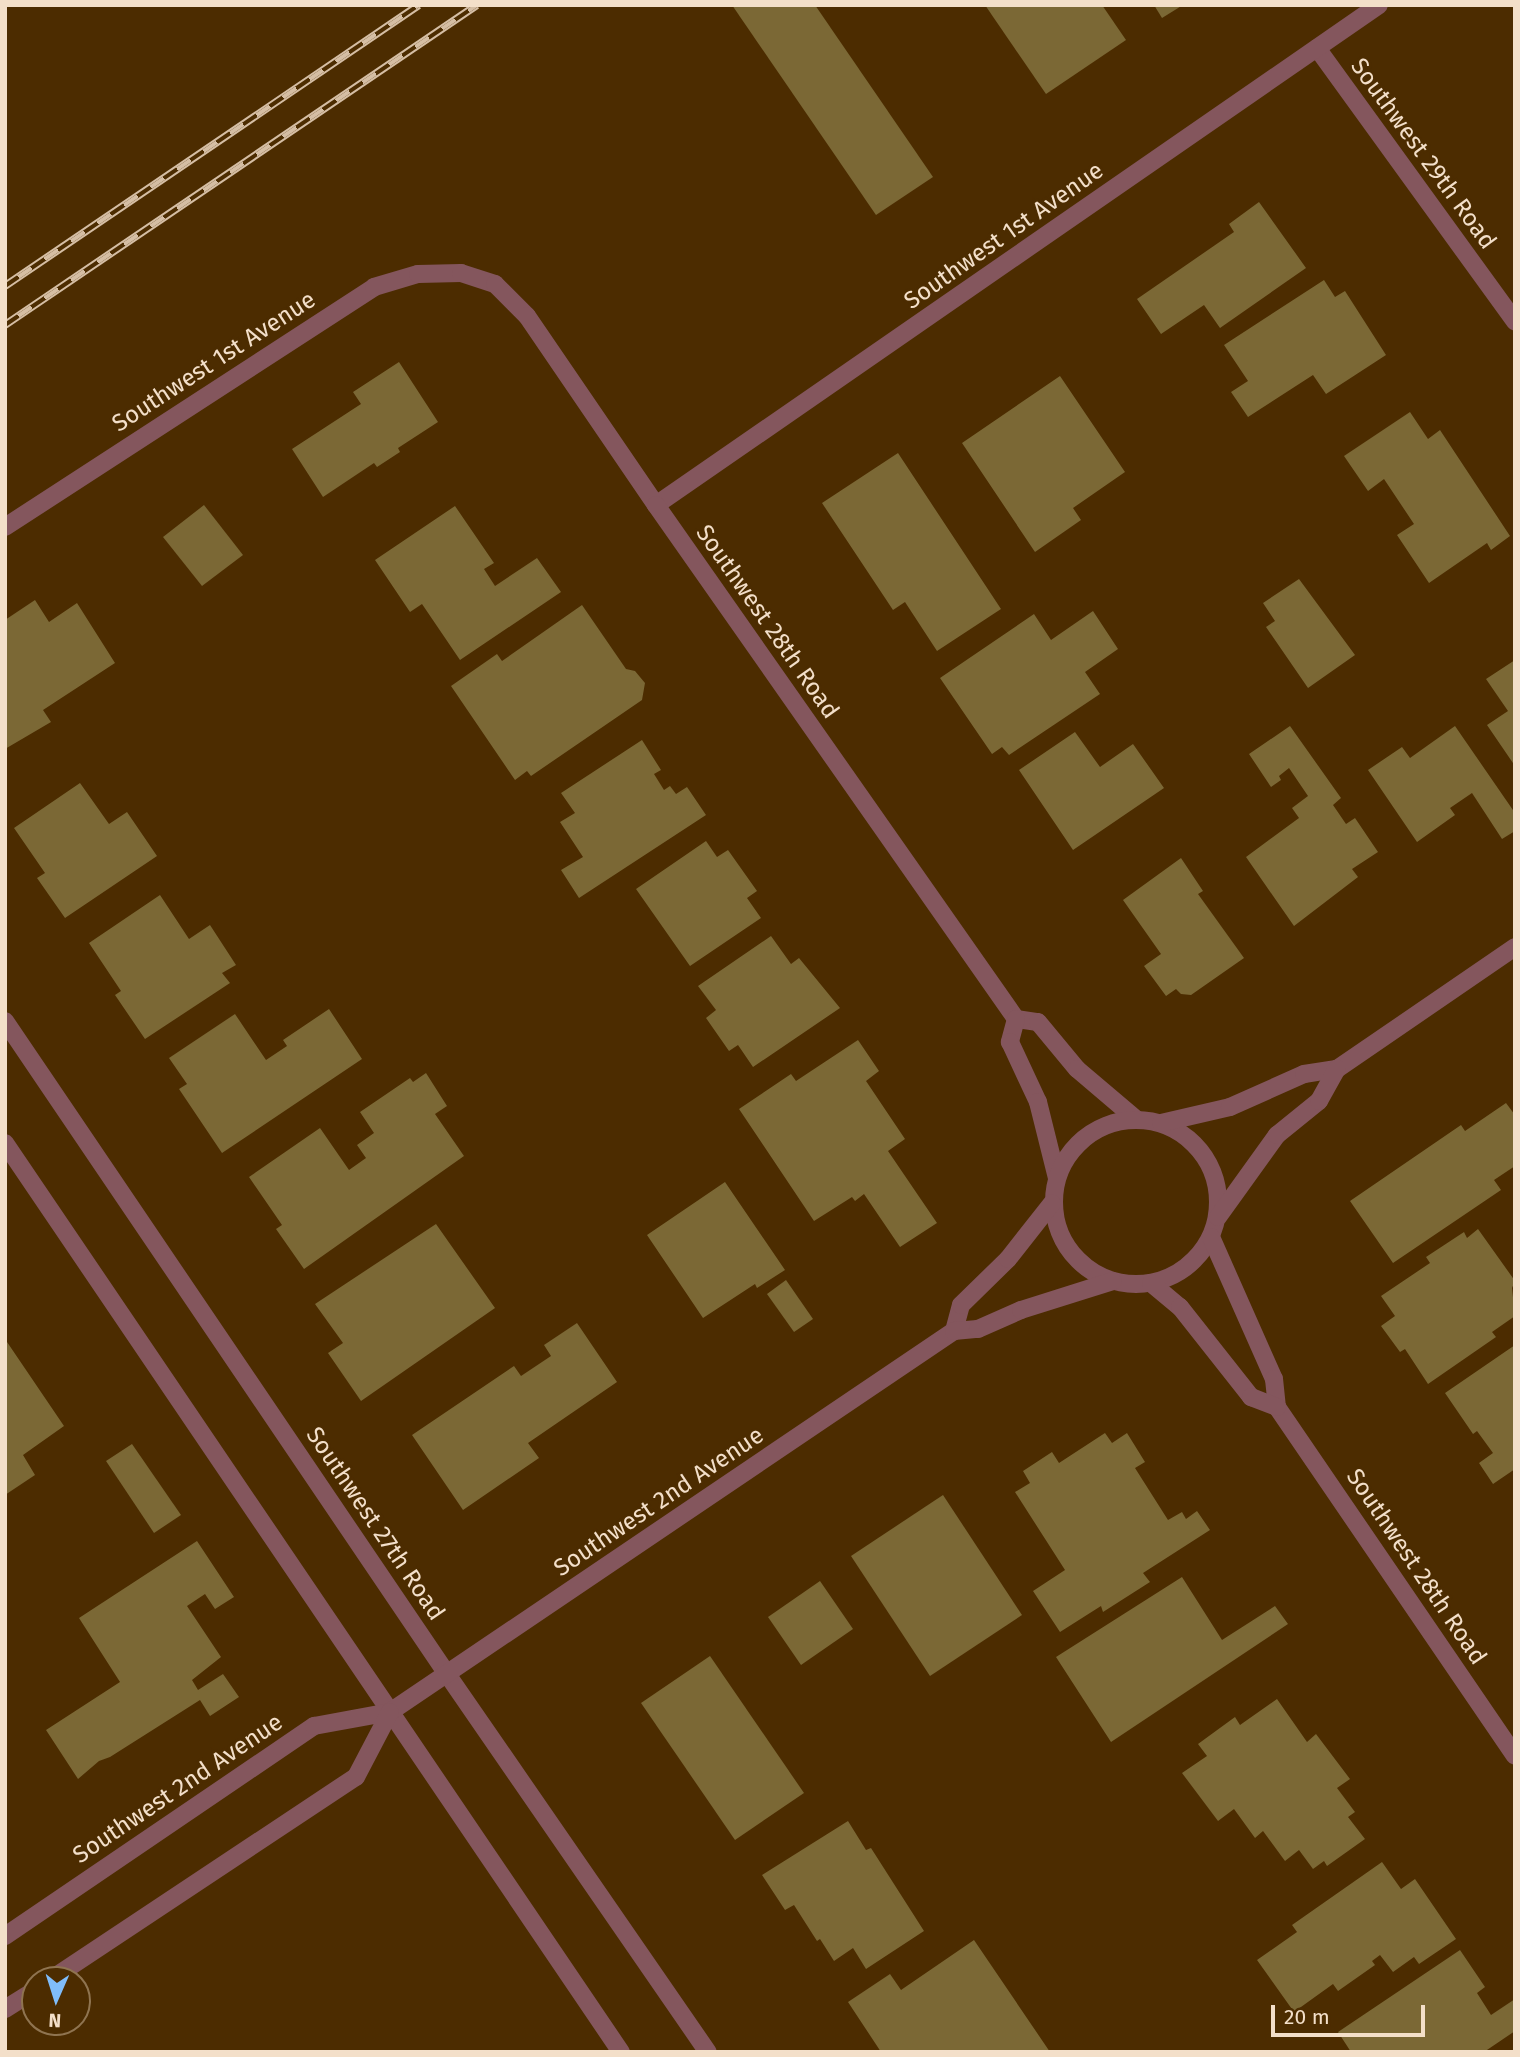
<!DOCTYPE html>
<html>
<head>
<meta charset="utf-8">
<style>
	body { margin:0 }
	#map { position:relative; width:1520px; height:2057px; overflow:hidden; background:#4c2c00; font-family:"Fira Sans",sans-serif }
	div>[style] { position:absolute }
	.building>* { inset:0; background:#7b6835 }
	.minor>* { height:18px; margin:-9px; padding:0 9px; transform-origin:9px; border-radius:9px; background:#84565d }
	.minor>.ring { margin:-9px; padding:0; box-sizing:content-box; background:none; border:18px solid #84565d; border-radius:50% }
	.rail>* { height:8px; margin-top:-4px; transform-origin:0; background:repeating-linear-gradient(90deg,#4c2c00 0 16px,#d5bea4 0 32px); box-sizing:border-box; border-block:2px solid #d5bea4 }
	span { translate:-50% -50%; white-space:nowrap; text-align:center; line-height:1.15; -webkit-text-stroke:5px #4c2c00; paint-order:stroke }
	.street-label { font-size:24px; color:#f3dfc9 }
	.frame { position:absolute; inset:0; border:7px solid #f3dfc9; pointer-events:none }
	.north { position:absolute; left:21px; top:1966px; width:70px; height:70px; box-sizing:border-box; background:#4c2c00; border:2px solid #8f7450; border-radius:50%; rotate:183deg; font-size:19px; font-weight:700; line-height:28px; text-align:center; color:#f3dfc9 }
	.north::after { content:''; display:block; margin:auto; width:24px; height:32px; background:#80bdfa; clip-path:polygon(50% 0,100% 100%,50% 72%,0 100%) }
	.scale { position:absolute; left:1271px; top:2005px; width:154px; height:32px; box-sizing:border-box; border:4px solid #f3dfc9; border-top:0; padding-left:9px; font-size:21px; line-height:24px; white-space:nowrap; color:#f3dfc9; -webkit-text-stroke:5px #4c2c00; paint-order:stroke }
</style>
</head>
<body>
<div id="map">
	<div class="building">
		<i style="clip-path:polygon(732px 5px,815px 5px,933px 177px,876px 215px)"></i>
		<i style="clip-path:polygon(985px 5px,1102px 5px,1126px 40px,1046px 94px)"></i>
		<i style="clip-path:polygon(1154px 5px,1183px 5px,1162px 18px)"></i>
		<i style="clip-path:polygon(1259px 202px,1306px 268px,1220px 328px,1204px 305px,1161px 334px,1137px 299px,1234px 232px,1229px 224px)"></i>
		<i style="clip-path:polygon(1324px 280px,1335px 297px,1345px 291px,1386px 355px,1326px 394px,1313px 375px,1248px 417px,1231px 392px,1248px 381px,1224px 345px)"></i>
		<i style="clip-path:polygon(399px 362px,438px 422px,398px 448px,400px 452px,377px 467px,374px 463px,323px 497px,292px 449px,361px 404px,353px 392px)"></i>
		<i style="clip-path:polygon(1060px 376px,1125px 472px,1073px 508px,1081px 520px,1035px 552px,962px 443px)"></i>
		<i style="clip-path:polygon(1410px 412px,1428px 439px,1440px 430px,1510px 536px,1491px 550px,1487px 543px,1429px 583px,1397px 535px,1414px 524px,1384px 479px,1368px 491px,1344px 456px)"></i>
		<i style="clip-path:polygon(898px 453px,1001px 609px,937px 651px,905px 602px,893px 610px,822px 503px)"></i>
		<i style="clip-path:polygon(204px 505px,243px 555px,202px 586px,163px 537px)"></i>
		<i style="clip-path:polygon(455px 506px,494px 563px,484px 569px,495px 586px,537px 558px,561px 592px,460px 660px,422px 604px,410px 612px,375px 560px)"></i>
		<i style="clip-path:polygon(1299px 579px,1355px 655px,1308px 688px,1266px 627px,1275px 621px,1263px 603px)"></i>
		<i style="clip-path:polygon(35px 600px,49px 622px,77px 603px,115px 663px,43px 710px,51px 722px,5px 749px,5px 620px)"></i>
		<i style="clip-path:polygon(582px 605px,626px 669px,635px 671px,645px 683px,642px 700px,531px 776px,527px 771px,515px 780px,451px 686px,497px 654px,502px 661px)"></i>
		<i style="clip-path:polygon(1093px 611px,1118px 649px,1085px 672px,1100px 694px,1009px 755px,1002px 747px,992px 754px,940px 678px,1034px 614px,1051px 640px)"></i>
		<i style="clip-path:polygon(1515px 660px,1515px 766px,1487px 725px,1508px 711px,1486px 679px)"></i>
		<i style="clip-path:polygon(1290px 726px,1341px 798px,1333px 805px,1346px 824px,1355px 818px,1378px 852px,1352px 869px,1358px 877px,1294px 926px,1246px 857px,1299px 818px,1292px 808px,1308px 796px,1289px 768px,1279px 776px,1281px 780px,1271px 787px,1249px 754px)"></i>
		<i style="clip-path:polygon(1455px 726px,1515px 813px,1515px 831px,1502px 839px,1472px 793px,1450px 808px,1455px 815px,1417px 842px,1368px 770px,1402px 747px,1410px 758px)"></i>
		<i style="clip-path:polygon(1075px 732px,1100px 767px,1133px 744px,1164px 788px,1073px 850px,1019px 770px)"></i>
		<i style="clip-path:polygon(642px 740px,661px 770px,654px 774px,664px 790px,670px 786px,676px 794px,687px 787px,706px 815px,579px 898px,561px 870px,583px 857px,560px 822px,575px 813px,561px 793px)"></i>
		<i style="clip-path:polygon(80px 783px,109px 824px,127px 812px,157px 856px,65px 918px,37px 878px,45px 873px,14px 828px)"></i>
		<i style="clip-path:polygon(706px 841px,717px 857px,728px 850px,757px 891px,747px 898px,761px 918px,690px 966px,636px 889px)"></i>
		<i style="clip-path:polygon(1181px 858px,1203px 891px,1198px 894px,1244px 958px,1191px 995px,1181px 994px,1176px 989px,1166px 996px,1144px 966px,1161px 954px,1123px 900px)"></i>
		<i style="clip-path:polygon(160px 895px,189px 939px,210px 925px,236px 965px,222px 973px,230px 983px,145px 1039px,115px 995px,121px 991px,89px 943px)"></i>
		<i style="clip-path:polygon(771px 936px,791px 964px,799px 958px,840px 1008px,753px 1067px,738px 1045px,729px 1051px,706px 1018px,716px 1010px,698px 986px)"></i>
		<i style="clip-path:polygon(329px 1009px,362px 1059px,222px 1153px,179px 1089px,187px 1084px,169px 1058px,235px 1014px,266px 1060px,287px 1046px,283px 1040px)"></i>
		<i style="clip-path:polygon(858px 1040px,879px 1071px,866px 1081px,905px 1139px,888px 1151px,937px 1223px,900px 1247px,864px 1194px,855px 1201px,852px 1197px,814px 1221px,739px 1109px,791px 1074px,796px 1081px)"></i>
		<i style="clip-path:polygon(426px 1073px,447px 1106px,435px 1114px,464px 1156px,304px 1269px,276px 1229px,282px 1225px,249px 1177px,320px 1128px,349px 1170px,366px 1158px,357px 1145px,374px 1133px,360px 1112px,410px 1078px,413px 1082px)"></i>
		<i style="clip-path:polygon(1506px 1103px,1515px 1115px,1515px 1166px,1494px 1180px,1501px 1190px,1393px 1263px,1350px 1201px,1461px 1125px,1465px 1131px)"></i>
		<i style="clip-path:polygon(725px 1182px,785px 1270px,757px 1288px,755px 1284px,703px 1318px,647px 1235px)"></i>
		<i style="clip-path:polygon(436px 1224px,495px 1308px,361px 1401px,328px 1353px,343px 1343px,315px 1304px)"></i>
		<i style="clip-path:polygon(1478px 1229px,1515px 1281px,1512px 1288px,1515px 1316px,1492px 1332px,1496px 1337px,1428px 1384px,1405px 1349px,1400px 1352px,1381px 1326px,1395px 1316px,1381px 1296px,1430px 1263px,1426px 1257px,1464px 1232px,1467px 1238px)"></i>
		<i style="clip-path:polygon(786px 1280px,813px 1319px,794px 1332px,767px 1294px)"></i>
		<i style="clip-path:polygon(577px 1323px,617px 1382px,528px 1443px,539px 1458px,463px 1510px,412px 1435px,514px 1366px,521px 1376px,551px 1356px,544px 1345px)"></i>
		<i style="clip-path:polygon(5px 1339px,64px 1426px,23px 1455px,35px 1475px,5px 1495px)"></i>
		<i style="clip-path:polygon(1515px 1345px,1515px 1469px,1493px 1484px,1479px 1463px,1493px 1453px,1477px 1431px,1473px 1434px,1445px 1393px)"></i>
		<i style="clip-path:polygon(1105px 1433px,1112px 1443px,1127px 1433px,1145px 1462px,1135px 1468px,1168px 1520px,1182px 1512px,1186px 1519px,1197px 1511px,1210px 1530px,1143px 1573px,1150px 1582px,1103px 1612px,1101px 1606px,1060px 1632px,1033px 1591px,1065px 1570px,1015px 1492px,1030px 1483px,1023px 1471px,1052px 1452px,1059px 1463px)"></i>
		<i style="clip-path:polygon(132px 1444px,181px 1515px,154px 1533px,106px 1461px)"></i>
		<i style="clip-path:polygon(943px 1495px,1022px 1615px,930px 1676px,851px 1556px)"></i>
		<i style="clip-path:polygon(197px 1541px,234px 1597px,215px 1609px,205px 1594px,187px 1606px,221px 1657px,192px 1680px,198px 1690px,223px 1674px,239px 1697px,210px 1716px,200px 1700px,110px 1757px,99px 1761px,78px 1779px,46px 1730px,120px 1682px,79px 1618px)"></i>
		<i style="clip-path:polygon(1182px 1577px,1222px 1640px,1275px 1606px,1288px 1624px,1111px 1742px,1056px 1657px)"></i>
		<i style="clip-path:polygon(820px 1581px,853px 1629px,801px 1665px,768px 1617px)"></i>
		<i style="clip-path:polygon(710px 1656px,804px 1793px,735px 1840px,641px 1703px)"></i>
		<i style="clip-path:polygon(1277px 1699px,1307px 1742px,1316px 1734px,1350px 1779px,1337px 1788px,1355px 1812px,1348px 1817px,1365px 1839px,1327px 1866px,1324px 1861px,1313px 1869px,1299px 1850px,1285px 1861px,1263px 1831px,1255px 1838px,1234px 1809px,1218px 1821px,1182px 1773px,1207px 1756px,1198px 1744px,1235px 1717px,1240px 1725px)"></i>
		<i style="clip-path:polygon(848px 1821px,866px 1850px,871px 1848px,924px 1931px,866px 1969px,853px 1948px,834px 1961px,820px 1939px,817px 1941px,794px 1905px,785px 1910px,762px 1875px)"></i>
		<i style="clip-path:polygon(1382px 1862px,1401px 1889px,1415px 1879px,1456px 1939px,1419px 1964px,1414px 1957px,1393px 1972px,1380px 1955px,1372px 1961px,1375px 1965px,1338px 1991px,1333px 1984px,1294px 2012px,1257px 1960px,1297px 1932px,1292px 1925px)"></i>
		<i style="clip-path:polygon(974px 1940px,1050px 2052px,881px 2052px,848px 2002px,890px 1974px,901px 1990px)"></i>
		<i style="clip-path:polygon(1460px 1950px,1485px 1987px,1477px 1993px,1491px 2015px,1515px 1999px,1515px 2031px,1484px 2052px,1351px 2052px,1338px 2032px)"></i>
	</div>
	<div class="minor">
		<i style="left:1317px;top:48px;width:338px;rotate:54.1deg"></i>
		<i style="left:656px;top:505px;width:879px;rotate:-34.67deg"></i>
		<i style="left:5px;top:527px;width:440px;rotate:-33deg"></i>
		<i style="left:374px;top:287px;width:46px;rotate:-16.5deg"></i>
		<i style="left:418px;top:274px;width:43px;rotate:-1.3deg"></i>
		<i style="left:461px;top:273px;width:36px;rotate:18deg"></i>
		<i style="left:495px;top:284px;width:45px;rotate:45deg"></i>
		<i style="left:527px;top:316px;width:229px;rotate:55.7deg"></i>
		<i style="left:656px;top:505px;width:628px;rotate:54.99deg"></i>
		<i style="left:1016px;top:1019px;width:22px;rotate:8deg"></i>
		<i style="left:1038px;top:1022px;width:61px;rotate:50.3deg"></i>
		<i style="left:1077px;top:1069px;width:77px;rotate:40.3deg"></i>
		<i style="left:1016px;top:1019px;width:24px;rotate:105deg"></i>
		<i style="left:1010px;top:1042px;width:66px;rotate:65deg"></i>
		<i style="left:1038px;top:1102px;width:78px;rotate:76deg"></i>
		<i style="left:5px;top:1021px;width:789px;rotate:55.91deg"></i>
		<i style="left:447px;top:1674px;width:459px;rotate:55.4deg"></i>
		<i class="ring" style="left:1054px;top:1120px;width:146px;height:146px"></i>
		<i style="left:1161px;top:1123px;width:71px;rotate:-13.1deg"></i>
		<i style="left:1230px;top:1107px;width:81px;rotate:-24deg"></i>
		<i style="left:1304px;top:1074px;width:33px;rotate:-9deg"></i>
		<i style="left:1337px;top:1069px;width:216px;rotate:-34.4deg"></i>
		<i style="left:5px;top:1143px;width:1098px;rotate:55.88deg"></i>
		<i style="left:1218px;top:1217px;width:101px;rotate:-54.3deg"></i>
		<i style="left:1277px;top:1135px;width:54px;rotate:-39deg"></i>
		<i style="left:1319px;top:1101px;width:37px;rotate:-61deg"></i>
		<i style="left:1211px;top:1237px;width:155px;rotate:66.1deg"></i>
		<i style="left:1274px;top:1379px;width:28px;rotate:84deg"></i>
		<i style="left:1277px;top:1407px;width:422px;rotate:55.7deg"></i>
		<i style="left:1151px;top:1283px;width:38px;rotate:40deg"></i>
		<i style="left:1180px;top:1307px;width:115px;rotate:51.7deg"></i>
		<i style="left:1251px;top:1397px;width:28px;rotate:21deg"></i>
		<i style="left:954px;top:1331px;width:27px;rotate:-75deg"></i>
		<i style="left:961px;top:1305px;width:66px;rotate:-44.4deg"></i>
		<i style="left:1008px;top:1259px;width:71px;rotate:-51.8deg"></i>
		<i style="left:5px;top:1936px;width:374px;rotate:-34.2deg"></i>
		<i style="left:314px;top:1726px;width:77px;rotate:-10.4deg"></i>
		<i style="left:390px;top:1712px;width:681px;rotate:-34.04deg"></i>
		<i style="left:954px;top:1331px;width:24px;rotate:-5deg"></i>
		<i style="left:978px;top:1329px;width:47px;rotate:-23.8deg"></i>
		<i style="left:1021px;top:1310px;width:96px;rotate:-17.5deg"></i>
		<i style="left:50px;top:1980px;width:367px;rotate:-33.6deg"></i>
		<i style="left:356px;top:1777px;width:73px;rotate:-62.4deg"></i>
		<i style="left:5px;top:2009px;width:36px;rotate:-32deg"></i>
	</div>
	<div class="rail">
		<i style="left:5px;top:286px;width:500px;rotate:-34.17deg"></i>
		<i style="left:5px;top:325px;width:570px;rotate:-34.14deg"></i>
	</div>
	<div class="street-label">
		<span style="left:1423px;top:154px;rotate:54deg">Southwest 29th Road</span>
		<span style="left:1004px;top:236px;rotate:-35deg">Southwest 1st Avenue</span>
		<span style="left:214px;top:362px;rotate:-33deg">Southwest 1st Avenue</span>
		<span style="left:767px;top:622px;rotate:55deg">Southwest 28th Road</span>
		<span style="left:659px;top:1502px;rotate:-34deg">Southwest 2nd Avenue</span>
		<span style="left:375px;top:1524px;rotate:56deg">Southwest 27th Road</span>
		<span style="left:1416px;top:1567px;rotate:56deg">Southwest 28th Road</span>
		<span style="left:178px;top:1789px;rotate:-34deg">Southwest 2nd Avenue</span>
	</div>
	<div class="frame"></div>
	<div class="north">N</div>
	<div class="scale">20 m</div>
</div>
</body>
</html>
